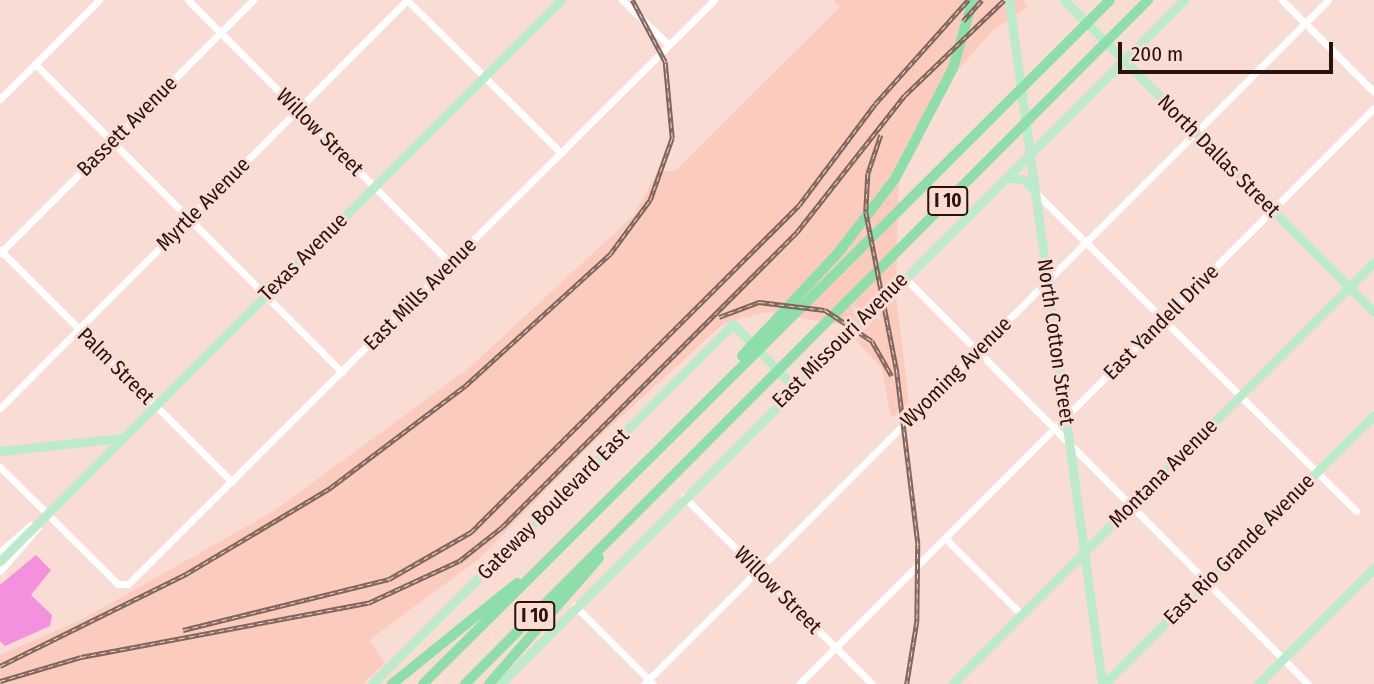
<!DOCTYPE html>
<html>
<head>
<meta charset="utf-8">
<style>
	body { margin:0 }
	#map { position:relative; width:1374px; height:684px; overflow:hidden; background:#f9dcd4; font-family:"Fira Sans Condensed",sans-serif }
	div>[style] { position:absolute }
	.built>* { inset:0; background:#fbcbbe }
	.water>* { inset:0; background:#f491df }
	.minor>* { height:7px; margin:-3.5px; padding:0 3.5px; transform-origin:3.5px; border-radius:3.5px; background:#fff }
	.major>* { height:9px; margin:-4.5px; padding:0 4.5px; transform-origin:4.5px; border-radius:4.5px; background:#bbebcc }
	.highway>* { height:10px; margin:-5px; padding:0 5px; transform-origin:5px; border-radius:5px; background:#8ddeaa }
	.rail>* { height:4.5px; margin-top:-2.25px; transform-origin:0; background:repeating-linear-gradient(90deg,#f9dcd4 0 5px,#80655d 0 10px); box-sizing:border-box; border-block:2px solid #80655d }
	span { translate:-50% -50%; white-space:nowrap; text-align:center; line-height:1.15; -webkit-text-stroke:6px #f9dcd4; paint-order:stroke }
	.shield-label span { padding:2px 5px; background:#f9dcd4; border:2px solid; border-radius:5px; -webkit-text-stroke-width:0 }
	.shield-label { font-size:19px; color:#2b120b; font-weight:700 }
	.street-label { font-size:21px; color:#2b120b }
	.scale { position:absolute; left:1118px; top:42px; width:215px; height:32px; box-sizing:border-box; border:4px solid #2b120b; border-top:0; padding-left:9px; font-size:21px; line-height:24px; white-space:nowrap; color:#2b120b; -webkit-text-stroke:5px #f9dcd4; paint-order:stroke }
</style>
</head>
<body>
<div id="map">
	<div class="built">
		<i style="clip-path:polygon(834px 0,1023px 0,1028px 7px,992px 31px,933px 99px,899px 172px,896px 295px,909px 402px,891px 418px,882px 369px,842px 325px,769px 312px,742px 318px,723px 324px,587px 448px,479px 559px,369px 640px,385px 663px,362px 684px,0 684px,0 655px,81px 620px,274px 511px,469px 368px,634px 215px,658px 171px,675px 171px,840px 7px)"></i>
	</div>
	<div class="water">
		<i style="clip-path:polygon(36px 555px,51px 570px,31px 595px,52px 615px,50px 626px,5px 646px,0 641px,0 585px)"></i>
	</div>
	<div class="minor">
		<i style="left:188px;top:0;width:373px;rotate:45.1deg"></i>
		<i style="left:407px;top:0;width:217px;rotate:44.8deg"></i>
		<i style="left:622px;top:0;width:65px;rotate:43.8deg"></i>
		<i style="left:1282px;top:0;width:130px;rotate:45deg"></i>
		<i style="left:35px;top:64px;width:435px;rotate:45.1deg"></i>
		<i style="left:0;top:99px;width:140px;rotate:-45deg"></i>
		<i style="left:1035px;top:192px;width:453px;rotate:44.8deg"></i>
		<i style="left:0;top:250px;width:328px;rotate:45deg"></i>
		<i style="left:0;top:253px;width:358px;rotate:-45deg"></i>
		<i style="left:904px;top:277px;width:573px;rotate:45.21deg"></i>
		<i style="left:0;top:408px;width:576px;rotate:-45.07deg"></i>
		<i style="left:0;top:467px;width:166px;rotate:44.8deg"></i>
		<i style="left:118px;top:584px;width:10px"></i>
		<i style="left:128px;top:584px;width:827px;rotate:-44.9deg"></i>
		<i style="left:684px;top:497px;width:265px;rotate:44.8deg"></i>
		<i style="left:945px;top:538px;width:107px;rotate:45deg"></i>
		<i style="left:0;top:552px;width:41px;rotate:-41.1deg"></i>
		<i style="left:0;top:571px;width:58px;rotate:-49.2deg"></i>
		<i style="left:575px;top:606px;width:110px;rotate:45deg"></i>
		<i style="left:644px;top:684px;width:967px;rotate:-45deg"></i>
		<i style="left:799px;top:684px;width:814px;rotate:-45.05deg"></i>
	</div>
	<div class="major">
		<i style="left:1009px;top:0;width:690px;rotate:82.26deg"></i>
		<i style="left:1064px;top:0;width:440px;rotate:45.2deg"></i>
		<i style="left:1007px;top:178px;width:16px;rotate:4deg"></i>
		<i style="left:1023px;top:179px;width:17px;rotate:45deg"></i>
		<i style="left:0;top:451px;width:122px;rotate:-6.1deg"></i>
		<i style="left:0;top:561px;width:793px;rotate:-45deg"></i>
		<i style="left:372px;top:684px;width:510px;rotate:-44.92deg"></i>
		<i style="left:733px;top:324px;width:86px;rotate:45.9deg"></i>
		<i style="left:500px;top:684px;width:967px;rotate:-45deg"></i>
		<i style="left:952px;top:684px;width:597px;rotate:-45deg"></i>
		<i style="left:1104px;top:684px;width:381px;rotate:-44.9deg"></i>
		<i style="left:1258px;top:684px;width:164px;rotate:-45deg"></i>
	</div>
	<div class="highway">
		<i style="left:742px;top:356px;width:141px;rotate:-47deg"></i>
		<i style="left:838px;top:253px;width:93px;rotate:-52.4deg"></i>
		<i style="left:895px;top:179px;width:125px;rotate:-62.4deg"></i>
		<i style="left:953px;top:68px;width:71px;rotate:-73.6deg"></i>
		<i style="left:392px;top:684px;width:161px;rotate:-38.9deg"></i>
		<i style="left:423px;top:684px;width:969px;rotate:-44.87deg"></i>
		<i style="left:465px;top:684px;width:967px;rotate:-45.04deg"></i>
		<i style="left:489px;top:684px;width:167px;rotate:-48.9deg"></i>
	</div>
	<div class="rail">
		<i style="left:963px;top:21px;width:28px;rotate:-48deg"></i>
		<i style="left:881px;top:135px;width:41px;rotate:108.4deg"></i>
		<i style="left:868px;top:174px;width:38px;rotate:93deg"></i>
		<i style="left:866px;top:212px;width:163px;rotate:79deg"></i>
		<i style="left:897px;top:372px;width:173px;rotate:83deg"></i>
		<i style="left:918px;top:544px;width:78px;rotate:90.7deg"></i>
		<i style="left:917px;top:622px;width:63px;rotate:99.2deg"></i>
		<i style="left:719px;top:317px;width:43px;rotate:-20.6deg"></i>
		<i style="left:759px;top:302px;width:66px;rotate:6.9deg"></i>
		<i style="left:825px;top:310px;width:56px;rotate:33.4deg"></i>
		<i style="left:872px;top:341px;width:40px;rotate:60.3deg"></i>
		<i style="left:183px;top:630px;width:212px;rotate:-13.9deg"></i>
		<i style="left:389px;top:579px;width:95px;rotate:-29.8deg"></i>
		<i style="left:471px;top:532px;width:463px;rotate:-44.9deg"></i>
		<i style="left:799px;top:205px;width:126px;rotate:-53deg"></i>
		<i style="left:875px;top:104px;width:140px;rotate:-48.2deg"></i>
		<i style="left:0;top:666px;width:208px;rotate:-26.3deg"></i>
		<i style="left:186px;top:574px;width:168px;rotate:-30.8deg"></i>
		<i style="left:330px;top:488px;width:169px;rotate:-37.1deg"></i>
		<i style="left:465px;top:386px;width:196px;rotate:-42.3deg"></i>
		<i style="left:610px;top:254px;width:67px;rotate:-53.5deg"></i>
		<i style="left:650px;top:200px;width:66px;rotate:-70.5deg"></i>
		<i style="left:672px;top:138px;width:76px;rotate:-95.3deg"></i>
		<i style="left:665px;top:62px;width:70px;rotate:-118deg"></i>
		<i style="left:0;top:681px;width:84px;rotate:-16.5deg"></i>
		<i style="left:81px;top:657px;width:292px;rotate:-10.7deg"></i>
		<i style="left:368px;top:603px;width:100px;rotate:-24.8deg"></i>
		<i style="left:459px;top:561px;width:55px;rotate:-38.3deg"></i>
		<i style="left:502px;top:527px;width:417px;rotate:-45deg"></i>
		<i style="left:797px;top:232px;width:174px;rotate:-51.8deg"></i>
		<i style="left:905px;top:95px;width:137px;rotate:-43.8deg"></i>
	</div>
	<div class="shield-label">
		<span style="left:948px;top:201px">I 10</span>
		<span style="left:535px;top:616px">I 10</span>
	</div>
	<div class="street-label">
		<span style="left:127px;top:126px;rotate:-45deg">Bassett Avenue</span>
		<span style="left:320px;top:132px;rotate:45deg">Willow Street</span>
		<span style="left:1219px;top:156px;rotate:45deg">North Dallas Street</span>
		<span style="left:203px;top:204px;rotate:-45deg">Myrtle Avenue</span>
		<span style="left:303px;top:257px;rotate:-45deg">Texas Avenue</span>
		<span style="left:420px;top:294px;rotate:-45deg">East Mills Avenue</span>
		<span style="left:1161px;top:322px;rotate:-45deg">East Yandell Drive</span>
		<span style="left:840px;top:340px;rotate:-45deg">East Missouri Avenue</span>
		<span style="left:1056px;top:342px;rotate:82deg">North Cotton Street</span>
		<span style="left:116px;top:366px;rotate:45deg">Palm Street</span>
		<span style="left:956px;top:372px;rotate:-45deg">Wyoming Avenue</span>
		<span style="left:1163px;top:473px;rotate:-45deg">Montana Avenue</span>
		<span style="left:553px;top:504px;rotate:-45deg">Gateway Boulevard East</span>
		<span style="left:1239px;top:549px;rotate:-45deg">East Rio Grande Avenue</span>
		<span style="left:778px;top:590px;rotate:45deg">Willow Street</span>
	</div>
	<div class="scale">200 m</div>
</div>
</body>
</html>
